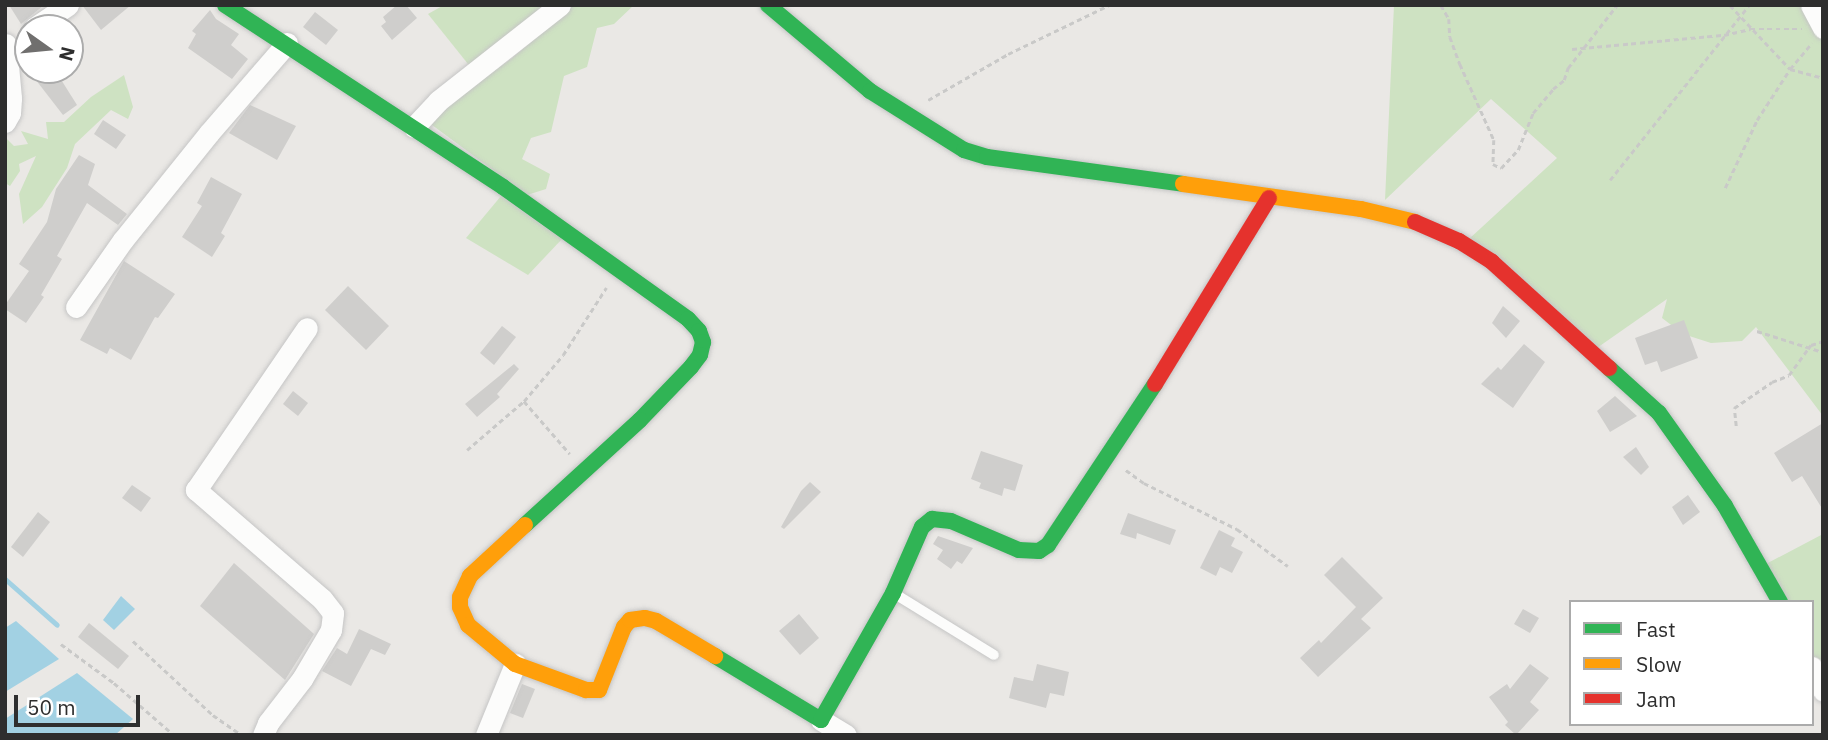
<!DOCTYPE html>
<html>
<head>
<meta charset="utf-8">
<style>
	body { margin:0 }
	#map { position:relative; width:1828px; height:740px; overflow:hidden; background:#eae8e5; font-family:"IBM Plex Sans",sans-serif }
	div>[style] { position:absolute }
	.green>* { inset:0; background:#cee2c2 }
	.water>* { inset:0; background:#a2d1e3 }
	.stream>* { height:5px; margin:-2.5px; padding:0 2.5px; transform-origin:2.5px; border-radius:2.5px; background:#a2d1e3 }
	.building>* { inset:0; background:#cfcecc }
	.path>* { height:2.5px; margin-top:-1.25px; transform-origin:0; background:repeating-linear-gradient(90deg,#c9c9c8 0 5px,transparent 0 8.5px) }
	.roads { filter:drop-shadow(0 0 2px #c5c5c5) drop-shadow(0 0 2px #c5c5c5) }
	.lane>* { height:10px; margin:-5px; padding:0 5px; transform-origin:5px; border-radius:5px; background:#fcfcfb }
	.street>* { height:21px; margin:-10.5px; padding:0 10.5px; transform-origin:10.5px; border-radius:10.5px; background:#fcfcfb }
	.fast>* { height:16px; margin:-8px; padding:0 8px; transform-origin:8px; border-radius:8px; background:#30b455 }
	.slow>* { height:16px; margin:-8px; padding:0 8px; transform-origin:8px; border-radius:8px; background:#ff9f0a }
	.jam>* { height:16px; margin:-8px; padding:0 8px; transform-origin:8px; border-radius:8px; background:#e5322d }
	span { translate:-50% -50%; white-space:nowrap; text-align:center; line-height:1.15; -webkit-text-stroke:6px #fff; paint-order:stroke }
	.frame { position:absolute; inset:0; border:7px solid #2e2e2e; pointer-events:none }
	.legend { position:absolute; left:1569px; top:600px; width:245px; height:126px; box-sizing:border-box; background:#fff; border:2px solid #ababab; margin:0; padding:9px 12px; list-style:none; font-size:21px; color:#2e2e2e }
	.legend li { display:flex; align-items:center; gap:14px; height:35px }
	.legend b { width:35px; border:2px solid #ababab }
	.north { position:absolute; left:14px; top:14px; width:70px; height:70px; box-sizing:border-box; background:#fff; border:2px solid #ababab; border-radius:50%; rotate:105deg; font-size:19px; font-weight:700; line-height:28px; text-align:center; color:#2e2e2e }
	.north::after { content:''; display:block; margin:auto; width:24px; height:32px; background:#706f6e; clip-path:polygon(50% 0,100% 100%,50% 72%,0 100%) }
	.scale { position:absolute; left:14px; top:695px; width:126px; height:32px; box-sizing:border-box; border:4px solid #2e2e2e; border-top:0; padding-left:9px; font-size:21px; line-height:24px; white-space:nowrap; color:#2e2e2e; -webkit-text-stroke:5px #fff; paint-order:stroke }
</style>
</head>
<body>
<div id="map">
	<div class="green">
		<i style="clip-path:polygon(444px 5px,549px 5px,472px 69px,428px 14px)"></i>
		<i style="clip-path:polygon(574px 5px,634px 5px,614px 24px,597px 28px,587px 67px,564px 76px,551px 132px,531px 138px,522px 159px,550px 174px,546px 189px,527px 195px,428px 122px,441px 108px,511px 59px)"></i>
		<i style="clip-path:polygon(1394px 5px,1806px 5px,1823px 41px,1823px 416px,1756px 327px,1742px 341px,1711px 343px,1683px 334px,1662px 318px,1667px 299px,1594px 350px,1469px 239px,1557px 158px,1491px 99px,1385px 200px)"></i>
		<i style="clip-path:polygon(124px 75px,133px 107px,128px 119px,111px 110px,75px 144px,67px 168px,42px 207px,23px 224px,19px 194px,36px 156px,19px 164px,20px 171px,10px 186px,5px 183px,5px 137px,14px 146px,28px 144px,21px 131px,48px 139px,46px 122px,64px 122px,91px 97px)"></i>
		<i style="clip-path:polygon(501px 196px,562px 239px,528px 275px,466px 238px)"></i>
		<i style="clip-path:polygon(1823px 534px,1823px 686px,1812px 661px,1812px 602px,1782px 602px,1764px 565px)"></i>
	</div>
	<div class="water">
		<i style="clip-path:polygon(121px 596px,135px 609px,114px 630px,103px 620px)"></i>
		<i style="clip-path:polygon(16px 621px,59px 659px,5px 692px,5px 628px)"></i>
		<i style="clip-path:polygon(77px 673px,133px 719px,115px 735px,5px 735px,5px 719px)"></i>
	</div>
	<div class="stream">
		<i style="left:5px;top:579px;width:69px;rotate:41.5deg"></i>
	</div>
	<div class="building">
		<i style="clip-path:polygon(9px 5px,44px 5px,21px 24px)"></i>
		<i style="clip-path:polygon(82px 5px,131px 5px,101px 30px)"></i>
		<i style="clip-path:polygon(397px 5px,406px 5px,417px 18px,392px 40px,381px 26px,386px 22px,383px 17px)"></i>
		<i style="clip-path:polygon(210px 10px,216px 19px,239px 34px,231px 45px,248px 59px,232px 79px,188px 48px,196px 34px,192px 31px)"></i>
		<i style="clip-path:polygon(315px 12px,338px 30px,326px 45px,303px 27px)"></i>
		<i style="clip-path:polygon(39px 70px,55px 70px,77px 105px,63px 115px,32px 75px)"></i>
		<i style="clip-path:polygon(250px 105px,296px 126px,277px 160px,229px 133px)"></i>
		<i style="clip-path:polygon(103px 120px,126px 135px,116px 149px,94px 134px)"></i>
		<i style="clip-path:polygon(79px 155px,95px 164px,88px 185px,127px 214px,118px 225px,87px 203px,57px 256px,62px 259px,41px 295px,44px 297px,26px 323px,5px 309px,5px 305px,29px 271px,19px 264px,47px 222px,56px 189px)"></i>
		<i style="clip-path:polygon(211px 177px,242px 194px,221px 233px,225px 236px,212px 257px,182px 237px,202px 206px,197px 203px)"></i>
		<i style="clip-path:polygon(124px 261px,175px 294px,158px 318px,155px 317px,131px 360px,110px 348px,107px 354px,80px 340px)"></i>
		<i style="clip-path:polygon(348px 286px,389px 326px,366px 350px,325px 310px)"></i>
		<i style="clip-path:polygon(1503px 306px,1520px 321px,1506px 338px,1492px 323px)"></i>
		<i style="clip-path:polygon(1684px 320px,1698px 358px,1661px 372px,1657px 361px,1645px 365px,1635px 338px)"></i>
		<i style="clip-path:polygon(502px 326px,516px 337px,494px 365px,480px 353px)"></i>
		<i style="clip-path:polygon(1524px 344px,1545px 362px,1513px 408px,1481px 384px,1498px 367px,1501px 370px)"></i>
		<i style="clip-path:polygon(514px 364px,519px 369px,497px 394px,500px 397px,477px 417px,465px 404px)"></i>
		<i style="clip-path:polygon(293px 391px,308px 403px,298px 416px,283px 404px)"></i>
		<i style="clip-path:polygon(1615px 396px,1637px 416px,1610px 432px,1597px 411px)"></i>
		<i style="clip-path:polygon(1823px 423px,1823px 510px,1802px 476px,1792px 482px,1774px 453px)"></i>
		<i style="clip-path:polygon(1636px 447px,1649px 467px,1641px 475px,1623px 457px)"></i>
		<i style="clip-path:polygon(981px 451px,1023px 465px,1015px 491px,1004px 488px,1002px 496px,979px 488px,981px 483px,971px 479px)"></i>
		<i style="clip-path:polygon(810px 482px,821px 492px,784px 529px,781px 527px,801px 491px)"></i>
		<i style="clip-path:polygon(132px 485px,151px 498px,141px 512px,122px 498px)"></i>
		<i style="clip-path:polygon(1688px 495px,1700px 512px,1683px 525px,1672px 507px)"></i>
		<i style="clip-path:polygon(38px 512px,50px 522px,23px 557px,11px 547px)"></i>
		<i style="clip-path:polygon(1128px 513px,1176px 530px,1170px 545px,1137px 533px,1136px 539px,1120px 534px)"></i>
		<i style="clip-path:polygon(1219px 530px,1235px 538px,1231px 546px,1243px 552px,1232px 573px,1220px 567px,1216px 576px,1200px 568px)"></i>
		<i style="clip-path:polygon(938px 536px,973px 548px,962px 564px,957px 561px,951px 569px,937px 559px,943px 550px,933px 544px)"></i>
		<i style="clip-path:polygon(1342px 557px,1383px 598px,1361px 619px,1371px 628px,1318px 677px,1300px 658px,1319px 640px,1321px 643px,1356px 607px,1324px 575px)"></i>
		<i style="clip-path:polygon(234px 563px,314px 634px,285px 680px,200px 606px)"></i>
		<i style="clip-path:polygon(1523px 609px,1539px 618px,1530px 633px,1514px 624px)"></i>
		<i style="clip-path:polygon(799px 614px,819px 638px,800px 655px,779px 631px)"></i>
		<i style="clip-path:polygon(89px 623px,129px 656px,118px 669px,78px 637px)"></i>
		<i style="clip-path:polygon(359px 629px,391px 644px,385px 655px,371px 649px,351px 686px,322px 671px,337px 648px,347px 654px)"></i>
		<i style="clip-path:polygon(1037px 664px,1069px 672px,1064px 696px,1050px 693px,1046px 708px,1009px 698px,1014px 677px,1033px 681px)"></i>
		<i style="clip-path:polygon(1530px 664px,1549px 678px,1530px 702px,1539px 710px,1516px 735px,1505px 725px,1508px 722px,1489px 697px,1507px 684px,1510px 689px)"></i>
		<i style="clip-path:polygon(522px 684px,535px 689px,523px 718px,510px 713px)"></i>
	</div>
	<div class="path">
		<i style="left:1441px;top:5px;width:16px;rotate:60deg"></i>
		<i style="left:1449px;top:19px;width:18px;rotate:87deg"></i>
		<i style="left:1450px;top:37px;width:29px;rotate:70deg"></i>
		<i style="left:1460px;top:64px;width:83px;rotate:65.9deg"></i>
		<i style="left:1494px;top:140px;width:24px;rotate:92deg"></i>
		<i style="left:1493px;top:164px;width:9px;rotate:27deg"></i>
		<i style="left:1501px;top:168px;width:25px;rotate:-47deg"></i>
		<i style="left:1518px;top:150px;width:40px;rotate:-68deg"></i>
		<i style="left:1533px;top:113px;width:31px;rotate:-50deg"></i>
		<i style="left:1553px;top:89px;width:14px;rotate:-39deg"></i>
		<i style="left:1564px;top:80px;width:13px;rotate:-72deg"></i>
		<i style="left:1568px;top:68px;width:80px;rotate:-52.1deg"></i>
		<i style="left:1730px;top:5px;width:88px;rotate:46.8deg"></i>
		<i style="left:1790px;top:69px;width:34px;rotate:15deg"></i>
		<i style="left:1572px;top:49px;width:153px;rotate:-5.3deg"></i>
		<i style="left:1724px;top:35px;width:27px;rotate:-13deg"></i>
		<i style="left:1750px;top:29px;width:52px"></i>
		<i style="left:928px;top:100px;width:92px;rotate:-29.9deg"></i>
		<i style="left:1008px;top:54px;width:112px;rotate:-25.9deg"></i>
		<i style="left:1610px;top:180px;width:223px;rotate:-51.5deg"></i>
		<i style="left:1725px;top:188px;width:75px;rotate:-64.8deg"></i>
		<i style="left:1757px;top:120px;width:61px;rotate:-57.1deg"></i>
		<i style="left:1790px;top:69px;width:34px;rotate:-50deg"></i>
		<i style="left:1757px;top:331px;width:69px;rotate:17.7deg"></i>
		<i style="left:524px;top:401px;width:70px;rotate:49deg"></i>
		<i style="left:1736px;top:426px;width:18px;rotate:-96deg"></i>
		<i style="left:1734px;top:408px;width:46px;rotate:-34.4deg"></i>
		<i style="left:1772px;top:382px;width:18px;rotate:-22deg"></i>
		<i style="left:1789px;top:375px;width:37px;rotate:-54deg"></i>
		<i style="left:1811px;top:345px;width:13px;rotate:-18deg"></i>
		<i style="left:467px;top:450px;width:75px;rotate:-40.7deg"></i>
		<i style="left:524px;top:401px;width:60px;rotate:-49.7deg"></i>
		<i style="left:563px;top:355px;width:80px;rotate:-57.3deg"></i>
		<i style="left:1126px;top:470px;width:22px;rotate:36deg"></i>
		<i style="left:1144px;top:483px;width:104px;rotate:26.3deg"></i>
		<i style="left:1237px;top:529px;width:63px;rotate:36deg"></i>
		<i style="left:133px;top:641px;width:109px;rotate:42.8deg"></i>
		<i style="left:213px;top:715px;width:35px;rotate:35deg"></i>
		<i style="left:61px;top:644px;width:66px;rotate:36.3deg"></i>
		<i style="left:114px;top:683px;width:79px;rotate:40.9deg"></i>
	</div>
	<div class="roads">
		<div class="lane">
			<i style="left:895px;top:594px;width:116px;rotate:31.6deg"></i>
		</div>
		<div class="street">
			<i style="left:1811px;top:5px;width:26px;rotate:62deg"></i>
			<i style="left:34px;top:28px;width:41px;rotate:-34.1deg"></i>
			<i style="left:5px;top:122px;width:10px;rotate:-61deg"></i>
			<i style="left:10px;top:113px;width:15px;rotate:-86deg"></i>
			<i style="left:11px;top:98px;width:54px;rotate:-95.3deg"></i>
			<i style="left:414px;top:127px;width:35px;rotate:-47deg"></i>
			<i style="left:438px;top:101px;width:155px;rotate:-38.2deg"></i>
			<i style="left:76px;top:307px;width:82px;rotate:-55deg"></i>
			<i style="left:123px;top:240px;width:137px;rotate:-51.2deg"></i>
			<i style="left:209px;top:133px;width:119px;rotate:-49.1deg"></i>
			<i style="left:1812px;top:667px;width:26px;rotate:65deg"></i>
			<i style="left:821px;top:720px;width:29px;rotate:31deg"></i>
			<i style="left:263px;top:735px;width:13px;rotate:-67deg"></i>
			<i style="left:268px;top:723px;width:56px;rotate:-52.3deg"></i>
			<i style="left:302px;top:679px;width:57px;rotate:-59.4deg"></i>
			<i style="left:331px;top:630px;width:17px;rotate:-83deg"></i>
			<i style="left:333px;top:613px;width:18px;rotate:-128deg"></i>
			<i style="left:322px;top:599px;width:167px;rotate:-139.1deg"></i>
			<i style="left:196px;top:490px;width:196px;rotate:-55.6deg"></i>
			<i style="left:486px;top:735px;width:77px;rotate:-67.8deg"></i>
		</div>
		<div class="fast">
			<i style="left:225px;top:5px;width:332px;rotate:33.2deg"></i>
			<i style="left:503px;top:187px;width:227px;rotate:35.5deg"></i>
			<i style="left:688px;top:319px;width:16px;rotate:47deg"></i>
			<i style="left:699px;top:331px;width:12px;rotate:70deg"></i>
			<i style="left:703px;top:342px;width:13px;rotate:103deg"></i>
			<i style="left:700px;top:355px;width:15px;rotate:127deg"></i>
			<i style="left:691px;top:367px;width:74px;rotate:133.9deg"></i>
			<i style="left:640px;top:420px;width:156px;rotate:137.6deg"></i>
			<i style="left:768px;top:5px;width:133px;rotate:40.1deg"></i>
			<i style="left:870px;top:91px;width:111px;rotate:32.1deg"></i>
			<i style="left:964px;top:150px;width:24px;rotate:17deg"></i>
			<i style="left:987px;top:157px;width:198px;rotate:7.8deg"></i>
			<i style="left:1609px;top:368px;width:67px;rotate:42deg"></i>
			<i style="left:1659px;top:413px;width:114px;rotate:54.6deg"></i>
			<i style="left:1725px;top:506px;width:111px;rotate:60.2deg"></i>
			<i style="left:715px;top:656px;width:124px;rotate:31.1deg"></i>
			<i style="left:821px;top:720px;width:146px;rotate:-60.4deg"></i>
			<i style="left:893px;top:593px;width:72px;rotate:-66.3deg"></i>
			<i style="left:922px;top:527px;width:13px;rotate:-39deg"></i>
			<i style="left:932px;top:519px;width:19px;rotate:6deg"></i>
			<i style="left:951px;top:521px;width:74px;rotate:23.1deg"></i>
			<i style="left:1019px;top:550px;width:20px;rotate:3deg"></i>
			<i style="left:1039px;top:551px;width:11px;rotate:-34deg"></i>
			<i style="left:1048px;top:545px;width:193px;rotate:-56.4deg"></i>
		</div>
		<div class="slow">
			<i style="left:1183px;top:184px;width:180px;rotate:8deg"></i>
			<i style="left:1361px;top:209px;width:56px;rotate:13.5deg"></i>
			<i style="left:525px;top:525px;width:75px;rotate:137.2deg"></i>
			<i style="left:470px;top:576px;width:23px;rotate:115deg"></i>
			<i style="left:460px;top:597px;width:10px;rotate:90deg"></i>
			<i style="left:460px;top:607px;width:20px;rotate:66deg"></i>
			<i style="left:468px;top:625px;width:61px;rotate:39.7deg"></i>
			<i style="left:515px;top:664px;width:76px;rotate:20.1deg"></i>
			<i style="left:586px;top:690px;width:13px"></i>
			<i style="left:599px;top:690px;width:68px;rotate:-68.4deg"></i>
			<i style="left:624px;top:627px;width:9px;rotate:-49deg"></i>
			<i style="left:630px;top:620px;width:15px;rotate:-8deg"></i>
			<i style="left:645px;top:618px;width:11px;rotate:15deg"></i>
			<i style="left:656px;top:621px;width:69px;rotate:30.7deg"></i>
		</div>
		<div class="jam">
			<i style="left:1415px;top:222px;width:48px;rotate:23.4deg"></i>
			<i style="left:1459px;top:241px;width:39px;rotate:32deg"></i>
			<i style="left:1492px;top:262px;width:158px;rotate:42.2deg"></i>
			<i style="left:1155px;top:384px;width:218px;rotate:-58.5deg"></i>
		</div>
	</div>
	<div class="frame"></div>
	<ul class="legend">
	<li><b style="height:9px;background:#30b455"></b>Fast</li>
	<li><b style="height:9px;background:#ff9f0a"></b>Slow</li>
	<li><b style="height:9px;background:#e5322d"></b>Jam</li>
	</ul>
	<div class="north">N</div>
	<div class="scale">50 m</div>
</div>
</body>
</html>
